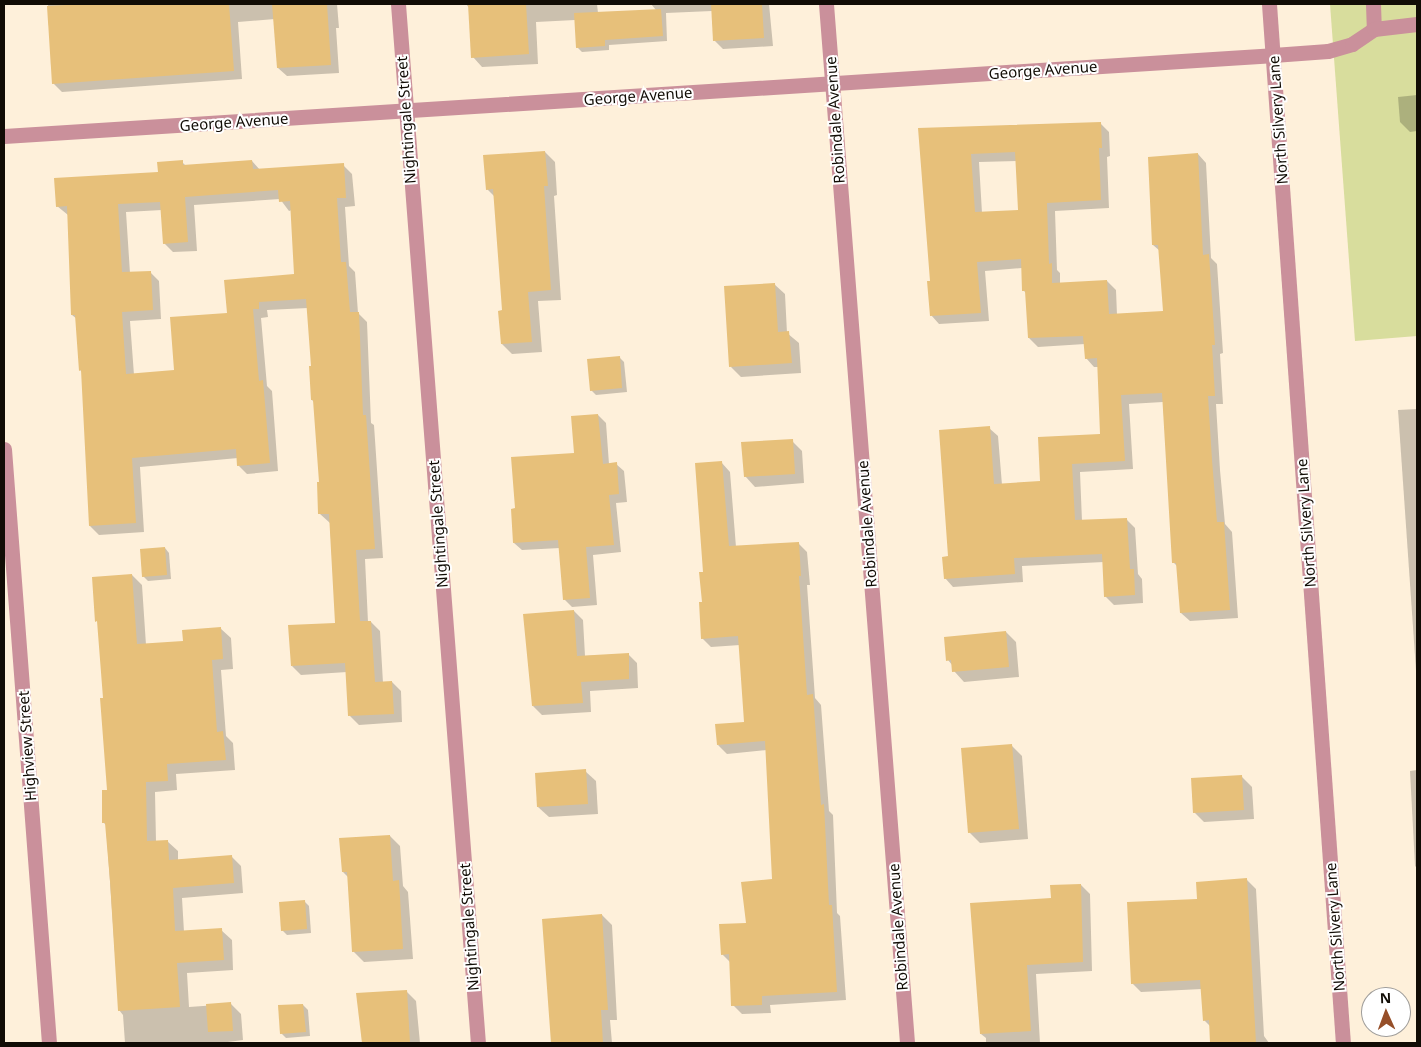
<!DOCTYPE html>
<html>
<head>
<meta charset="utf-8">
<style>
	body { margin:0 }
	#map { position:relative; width:1421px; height:1047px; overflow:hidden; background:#fef0da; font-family:"Noto Sans",sans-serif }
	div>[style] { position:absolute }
	.green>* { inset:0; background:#d8dd9d }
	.shadow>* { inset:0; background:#0003 }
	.building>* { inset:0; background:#e7c07a }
	.lane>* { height:15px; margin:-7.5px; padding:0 7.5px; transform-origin:7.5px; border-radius:7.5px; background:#ca909b }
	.street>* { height:15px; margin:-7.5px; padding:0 7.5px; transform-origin:7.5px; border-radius:7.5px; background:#ca909b }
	span { translate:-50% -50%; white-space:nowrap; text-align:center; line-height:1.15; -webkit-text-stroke:4px #fff; paint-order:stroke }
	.street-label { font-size:15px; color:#110c05 }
	.frame { position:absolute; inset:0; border:5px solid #110c05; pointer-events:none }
	.north { position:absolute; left:1361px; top:987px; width:50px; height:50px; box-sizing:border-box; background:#fff; border:1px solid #a09e9b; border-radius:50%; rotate:358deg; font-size:14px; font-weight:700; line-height:20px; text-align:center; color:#110c05 }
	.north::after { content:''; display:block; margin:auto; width:18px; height:22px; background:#964f29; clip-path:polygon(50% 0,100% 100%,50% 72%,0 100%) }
</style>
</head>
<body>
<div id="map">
	<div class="green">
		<i style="clip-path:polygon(1330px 4px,1417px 4px,1417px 336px,1355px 341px)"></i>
	</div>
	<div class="shadow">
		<i style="clip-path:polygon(48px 4px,337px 4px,339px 28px,336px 28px,339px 73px,287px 76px,278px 68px,275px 19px,238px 22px,242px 79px,62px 92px,53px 83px)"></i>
		<i style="clip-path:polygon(466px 4px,597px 4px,598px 13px,656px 10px,651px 4px,769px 4px,773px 46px,723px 49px,714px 40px,712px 11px,666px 13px,667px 41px,609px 45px,609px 50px,582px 52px,577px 47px,575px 20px,536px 22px,538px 64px,482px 67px,473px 57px,470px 9px)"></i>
		<i style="clip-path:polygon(1417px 95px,1417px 131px,1410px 132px,1400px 122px,1398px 97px)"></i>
		<i style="clip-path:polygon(evenodd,1100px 123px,1109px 132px,1110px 156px,1107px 157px,1109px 208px,1055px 211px,1057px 270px,1060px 273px,1060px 284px,1107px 281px,1116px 290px,1117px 315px,1165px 312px,1160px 251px,1153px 245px,1198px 154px,1206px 163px,1211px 258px,1217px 264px,1223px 353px,1220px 354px,1223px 404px,1216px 404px,1220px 470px,1225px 524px,1232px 532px,1238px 618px,1190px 621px,1181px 613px,1178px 567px,1174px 563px,1163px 402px,1129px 404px,1133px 469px,1080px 472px,1082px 521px,1127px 520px,1135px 528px,1138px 574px,1142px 579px,1143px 603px,1114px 605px,1105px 596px,1104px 562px,1022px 566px,1023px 582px,953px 587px,945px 578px,989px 428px,998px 436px,1002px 485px,1041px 482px,1101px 435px,1099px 367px,1094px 367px,1086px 358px,1085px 344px,1038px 347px,1029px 338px,1027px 294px,1023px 290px,1022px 268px,985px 271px,989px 321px,939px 324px,931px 315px,932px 282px,919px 129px,1100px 123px,1017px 161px,1019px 211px,982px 213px,979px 162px,1017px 161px)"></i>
		<i style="clip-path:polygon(545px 152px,555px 162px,557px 195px,554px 196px,561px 300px,538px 301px,542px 352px,512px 354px,502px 344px,504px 311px,495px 197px,487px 189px)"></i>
		<i style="clip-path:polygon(evenodd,252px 161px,260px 170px,343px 165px,352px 174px,355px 206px,345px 207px,349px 266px,355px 272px,358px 313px,367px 322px,371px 423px,374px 425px,383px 558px,365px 559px,368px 622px,371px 622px,380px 631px,383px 683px,392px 682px,401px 691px,402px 722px,359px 725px,350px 716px,347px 672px,301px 675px,292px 666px,336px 624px,330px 523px,320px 514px,320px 483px,315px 403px,312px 400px,313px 367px,308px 308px,267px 310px,268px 317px,261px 318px,267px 386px,272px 391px,278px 471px,247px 474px,238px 465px,238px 458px,140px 467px,144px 532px,99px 535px,90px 526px,83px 373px,80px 370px,77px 319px,72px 315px,68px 215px,57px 206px,159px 173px,182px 162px,186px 166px,252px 161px,280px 199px,289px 211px,292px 210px,296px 275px,228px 314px,176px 371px,134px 375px,130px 321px,161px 319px,159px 281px,150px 272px,130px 273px,126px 212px,162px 210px,164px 243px,173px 252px,197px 251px,194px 205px,280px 199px)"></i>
		<i style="clip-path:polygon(774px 284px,785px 294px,787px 333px,799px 343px,801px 373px,741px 377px,731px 367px)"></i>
		<i style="clip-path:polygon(619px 357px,624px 362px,627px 392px,596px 395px,591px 390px)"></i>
		<i style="clip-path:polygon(1417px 409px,1417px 685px,1398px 410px)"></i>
		<i style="clip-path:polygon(598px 415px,606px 423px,609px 464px,616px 464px,624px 471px,627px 502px,616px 503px,621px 552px,593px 555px,597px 605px,572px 607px,564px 599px,560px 548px,522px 550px,514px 543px,516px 510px,576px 454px)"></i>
		<i style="clip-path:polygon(792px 441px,802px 451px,804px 483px,755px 487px,745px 476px)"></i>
		<i style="clip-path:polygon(721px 462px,730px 472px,736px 547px,798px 543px,807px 552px,810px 585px,807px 585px,815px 698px,821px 705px,829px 811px,833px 815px,837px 913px,840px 916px,846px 1000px,770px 1005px,771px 1013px,742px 1014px,733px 1005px,731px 963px,722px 954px,747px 924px,774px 880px,767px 750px,727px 754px,718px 745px,745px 723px,740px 645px,711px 647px,702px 638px,705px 573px)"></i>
		<i style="clip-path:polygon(165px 548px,169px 553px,171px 579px,148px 581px,143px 576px)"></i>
		<i style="clip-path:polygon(132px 575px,142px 585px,146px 645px,185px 642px,220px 628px,231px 638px,233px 669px,221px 670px,226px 736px,233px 743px,235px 770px,176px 774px,177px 790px,155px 792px,156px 842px,167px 841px,178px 851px,178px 860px,231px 856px,241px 866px,243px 893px,182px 898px,184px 932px,221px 930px,232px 940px,233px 970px,187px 973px,189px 1007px,231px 1004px,241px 1014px,243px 1040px,220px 1043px,125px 1043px,123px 1015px,119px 1010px,106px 825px,103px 822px,108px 791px,104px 699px)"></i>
		<i style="clip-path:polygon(574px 611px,583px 620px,585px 656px,628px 654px,637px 663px,638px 688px,590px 691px,591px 712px,542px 715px,533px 706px)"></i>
		<i style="clip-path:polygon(1006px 632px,1016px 642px,1019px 677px,964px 682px,954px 671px,953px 666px,948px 660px)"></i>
		<i style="clip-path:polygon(1011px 745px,1022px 756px,1028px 839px,980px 843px,969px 832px)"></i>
		<i style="clip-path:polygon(1417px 770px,1417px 868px,1415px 866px,1410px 771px)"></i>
		<i style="clip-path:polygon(585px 771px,596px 781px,598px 814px,549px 817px,538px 807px)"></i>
		<i style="clip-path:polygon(1241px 776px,1252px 787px,1254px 819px,1204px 822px,1194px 812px)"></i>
		<i style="clip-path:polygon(390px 836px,400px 846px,403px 886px,408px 892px,413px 959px,364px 962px,353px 951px,348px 877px,343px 872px)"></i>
		<i style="clip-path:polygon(1246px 879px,1256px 889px,1264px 1036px,1269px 1043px,1211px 1043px,1210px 1026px,1204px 1020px,1202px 989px,1141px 992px,1132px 983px)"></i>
		<i style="clip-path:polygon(1081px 885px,1090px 894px,1092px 971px,1036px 974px,1040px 1043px,986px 1043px,986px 1038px,981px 1034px,1052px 899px)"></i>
		<i style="clip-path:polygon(304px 901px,309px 906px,311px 933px,287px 935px,282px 930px)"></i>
		<i style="clip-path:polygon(602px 915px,612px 925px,617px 1020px,610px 1020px,612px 1043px,552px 1043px,543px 920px)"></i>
		<i style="clip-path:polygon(406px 991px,416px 1001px,420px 1043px,363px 1043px,357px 995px)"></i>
		<i style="clip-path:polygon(303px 1005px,308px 1010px,310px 1036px,286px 1038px,281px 1033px)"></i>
	</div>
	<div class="building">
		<i style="clip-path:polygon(86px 4px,229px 4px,234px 71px,52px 84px,47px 6px)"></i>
		<i style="clip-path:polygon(272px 4px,327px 4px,331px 65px,277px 68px)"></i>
		<i style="clip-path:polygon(468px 4px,526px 4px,529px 54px,471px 58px)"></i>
		<i style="clip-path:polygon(711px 4px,762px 4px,764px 38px,713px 41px)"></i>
		<i style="clip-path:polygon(661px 9px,663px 36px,605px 40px,605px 46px,576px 48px,574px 13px)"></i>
		<i style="clip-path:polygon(evenodd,1101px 122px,1102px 148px,1099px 148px,1101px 200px,1047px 203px,1049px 264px,1052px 263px,1052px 283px,1107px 280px,1109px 314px,1163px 311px,1158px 245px,1152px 245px,1148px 157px,1198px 153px,1203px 255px,1209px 254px,1215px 345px,1212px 345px,1215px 396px,1208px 396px,1212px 460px,1217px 522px,1224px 522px,1230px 610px,1180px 613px,1176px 563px,1172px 563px,1162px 393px,1121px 395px,1125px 461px,1072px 464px,1075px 520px,1127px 518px,1130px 569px,1134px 569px,1135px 595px,1104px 597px,1102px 554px,1014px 558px,1015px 574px,944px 579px,942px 557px,948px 556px,939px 430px,990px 426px,994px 484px,1040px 481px,1038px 437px,1100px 434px,1097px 358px,1085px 359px,1083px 336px,1028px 338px,1025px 291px,1022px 291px,1021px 259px,977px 262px,981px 313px,930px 316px,927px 281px,930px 281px,918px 128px,1101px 122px,1015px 152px,1018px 210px,975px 212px,971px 154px,1015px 152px)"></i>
		<i style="clip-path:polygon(545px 151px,548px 186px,544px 186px,551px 290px,528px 292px,532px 342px,501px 344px,498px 311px,502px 310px,493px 189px,486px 190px,483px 155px)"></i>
		<i style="clip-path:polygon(evenodd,183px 160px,183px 165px,252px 160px,253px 169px,344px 163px,346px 198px,337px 198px,341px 262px,346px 262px,350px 312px,359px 312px,363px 415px,366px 415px,375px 549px,356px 550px,360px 621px,371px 621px,375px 682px,392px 681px,394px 714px,348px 716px,345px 663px,291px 666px,288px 625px,335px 623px,329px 514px,318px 514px,317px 482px,319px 482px,313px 400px,311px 400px,309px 366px,311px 366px,306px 299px,259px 302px,259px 309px,253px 309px,259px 381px,263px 380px,270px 463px,237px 466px,236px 449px,132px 458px,136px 523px,89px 526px,81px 370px,79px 371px,75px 315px,71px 315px,67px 206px,56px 207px,54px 178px,158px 172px,157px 162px,183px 160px,278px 190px,279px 202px,290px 201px,294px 274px,224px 280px,227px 313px,170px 317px,174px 370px,126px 374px,122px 312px,153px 310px,151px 271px,122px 272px,118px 204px,160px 202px,163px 244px,188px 242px,185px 197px,278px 190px)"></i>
		<i style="clip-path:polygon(775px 283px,778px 332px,789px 331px,792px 363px,729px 367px,724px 286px)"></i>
		<i style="clip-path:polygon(620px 356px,622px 388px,590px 391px,587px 359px)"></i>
		<i style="clip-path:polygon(598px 414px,603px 464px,617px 462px,619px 494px,609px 495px,614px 545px,586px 547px,590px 598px,563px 600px,558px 540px,513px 543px,511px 509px,515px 508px,511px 457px,574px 453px,571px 416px)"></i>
		<i style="clip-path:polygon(793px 439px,795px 474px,744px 477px,741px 442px)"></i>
		<i style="clip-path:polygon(722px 461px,729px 546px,799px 542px,801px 576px,799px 576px,807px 695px,813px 694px,821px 805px,824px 804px,829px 905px,832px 905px,837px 992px,762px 996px,762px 1005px,731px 1006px,729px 954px,721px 955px,719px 924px,746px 923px,741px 882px,772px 879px,765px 741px,717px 745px,715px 724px,744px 722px,738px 636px,701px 639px,699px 602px,702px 602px,699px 572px,703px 572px,695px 463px)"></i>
		<i style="clip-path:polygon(165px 547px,167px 575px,142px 577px,140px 549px)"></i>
		<i style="clip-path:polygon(132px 574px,137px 644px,183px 641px,182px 630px,221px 627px,223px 659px,212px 660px,217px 732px,223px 731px,226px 760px,167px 764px,168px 781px,146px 782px,147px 841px,168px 840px,169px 860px,232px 855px,234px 883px,173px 888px,175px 931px,222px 928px,224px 960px,177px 963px,180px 1007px,118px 1011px,110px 881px,105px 823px,102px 823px,102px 790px,107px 790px,100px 698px,103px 698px,97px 621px,95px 622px,92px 577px)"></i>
		<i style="clip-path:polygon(574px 610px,577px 656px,629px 653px,629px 679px,581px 682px,583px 703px,532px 706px,523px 614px)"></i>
		<i style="clip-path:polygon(1006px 631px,1009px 667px,952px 672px,951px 660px,946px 661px,944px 637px)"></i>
		<i style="clip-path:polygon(1012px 744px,1019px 829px,968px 833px,961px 748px)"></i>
		<i style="clip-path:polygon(586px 769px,588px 804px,537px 807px,535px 773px)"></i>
		<i style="clip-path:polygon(1242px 775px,1244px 810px,1193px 813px,1191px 778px)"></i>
		<i style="clip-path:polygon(390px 835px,393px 881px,399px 880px,403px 949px,352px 952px,347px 872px,342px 872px,339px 838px)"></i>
		<i style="clip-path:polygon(1247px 878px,1256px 1043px,1210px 1043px,1209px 1020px,1203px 1021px,1200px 980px,1131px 984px,1127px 902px,1197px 899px,1196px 882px)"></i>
		<i style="clip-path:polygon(1081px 884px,1083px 962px,1027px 965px,1031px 1031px,980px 1034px,970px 903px,1051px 898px,1050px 885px)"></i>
		<i style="clip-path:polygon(305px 900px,307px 929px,281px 931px,279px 902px)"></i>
		<i style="clip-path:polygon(602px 914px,608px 1010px,601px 1010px,603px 1043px,551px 1043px,542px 919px)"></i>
		<i style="clip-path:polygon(407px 990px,410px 1043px,362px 1043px,356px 993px)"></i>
		<i style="clip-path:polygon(231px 1002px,233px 1031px,208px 1032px,206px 1004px)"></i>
		<i style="clip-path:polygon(303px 1004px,306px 1032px,280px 1034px,278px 1005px)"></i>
	</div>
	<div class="lane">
		<i style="left:1373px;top:4px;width:25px;rotate:88deg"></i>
		<i style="left:1273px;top:55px;width:55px;rotate:-4.2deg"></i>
		<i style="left:1328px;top:51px;width:25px;rotate:-16deg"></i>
		<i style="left:1352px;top:44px;width:27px;rotate:-34deg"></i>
		<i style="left:1374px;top:29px;width:43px;rotate:-6.6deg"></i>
	</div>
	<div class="street">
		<i style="left:398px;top:4px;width:1042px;rotate:85.6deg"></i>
		<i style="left:826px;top:4px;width:1042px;rotate:85.54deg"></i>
		<i style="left:1269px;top:4px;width:1042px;rotate:85.93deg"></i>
		<i style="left:4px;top:136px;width:1272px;rotate:-3.65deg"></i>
		<i style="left:4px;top:449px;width:596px;rotate:85.67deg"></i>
	</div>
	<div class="street-label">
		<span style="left:1043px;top:70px;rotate:-4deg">George Avenue</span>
		<span style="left:638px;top:96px;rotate:-4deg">George Avenue</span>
		<span style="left:406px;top:120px;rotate:-94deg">Nightingale Street</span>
		<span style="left:835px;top:120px;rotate:-94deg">Robindale Avenue</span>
		<span style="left:1278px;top:120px;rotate:-94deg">North Silvery Lane</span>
		<span style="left:234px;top:122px;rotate:-4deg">George Avenue</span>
		<span style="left:1306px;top:523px;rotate:-94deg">North Silvery Lane</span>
		<span style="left:438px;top:524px;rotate:-94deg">Nightingale Street</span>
		<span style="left:867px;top:524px;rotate:-94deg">Robindale Avenue</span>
		<span style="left:27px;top:746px;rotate:-94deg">Highview Street</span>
		<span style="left:469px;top:927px;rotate:-94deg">Nightingale Street</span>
		<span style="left:898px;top:927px;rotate:-94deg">Robindale Avenue</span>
		<span style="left:1335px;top:927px;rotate:-94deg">North Silvery Lane</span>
	</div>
	<div class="frame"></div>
	<div class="north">N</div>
</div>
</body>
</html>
